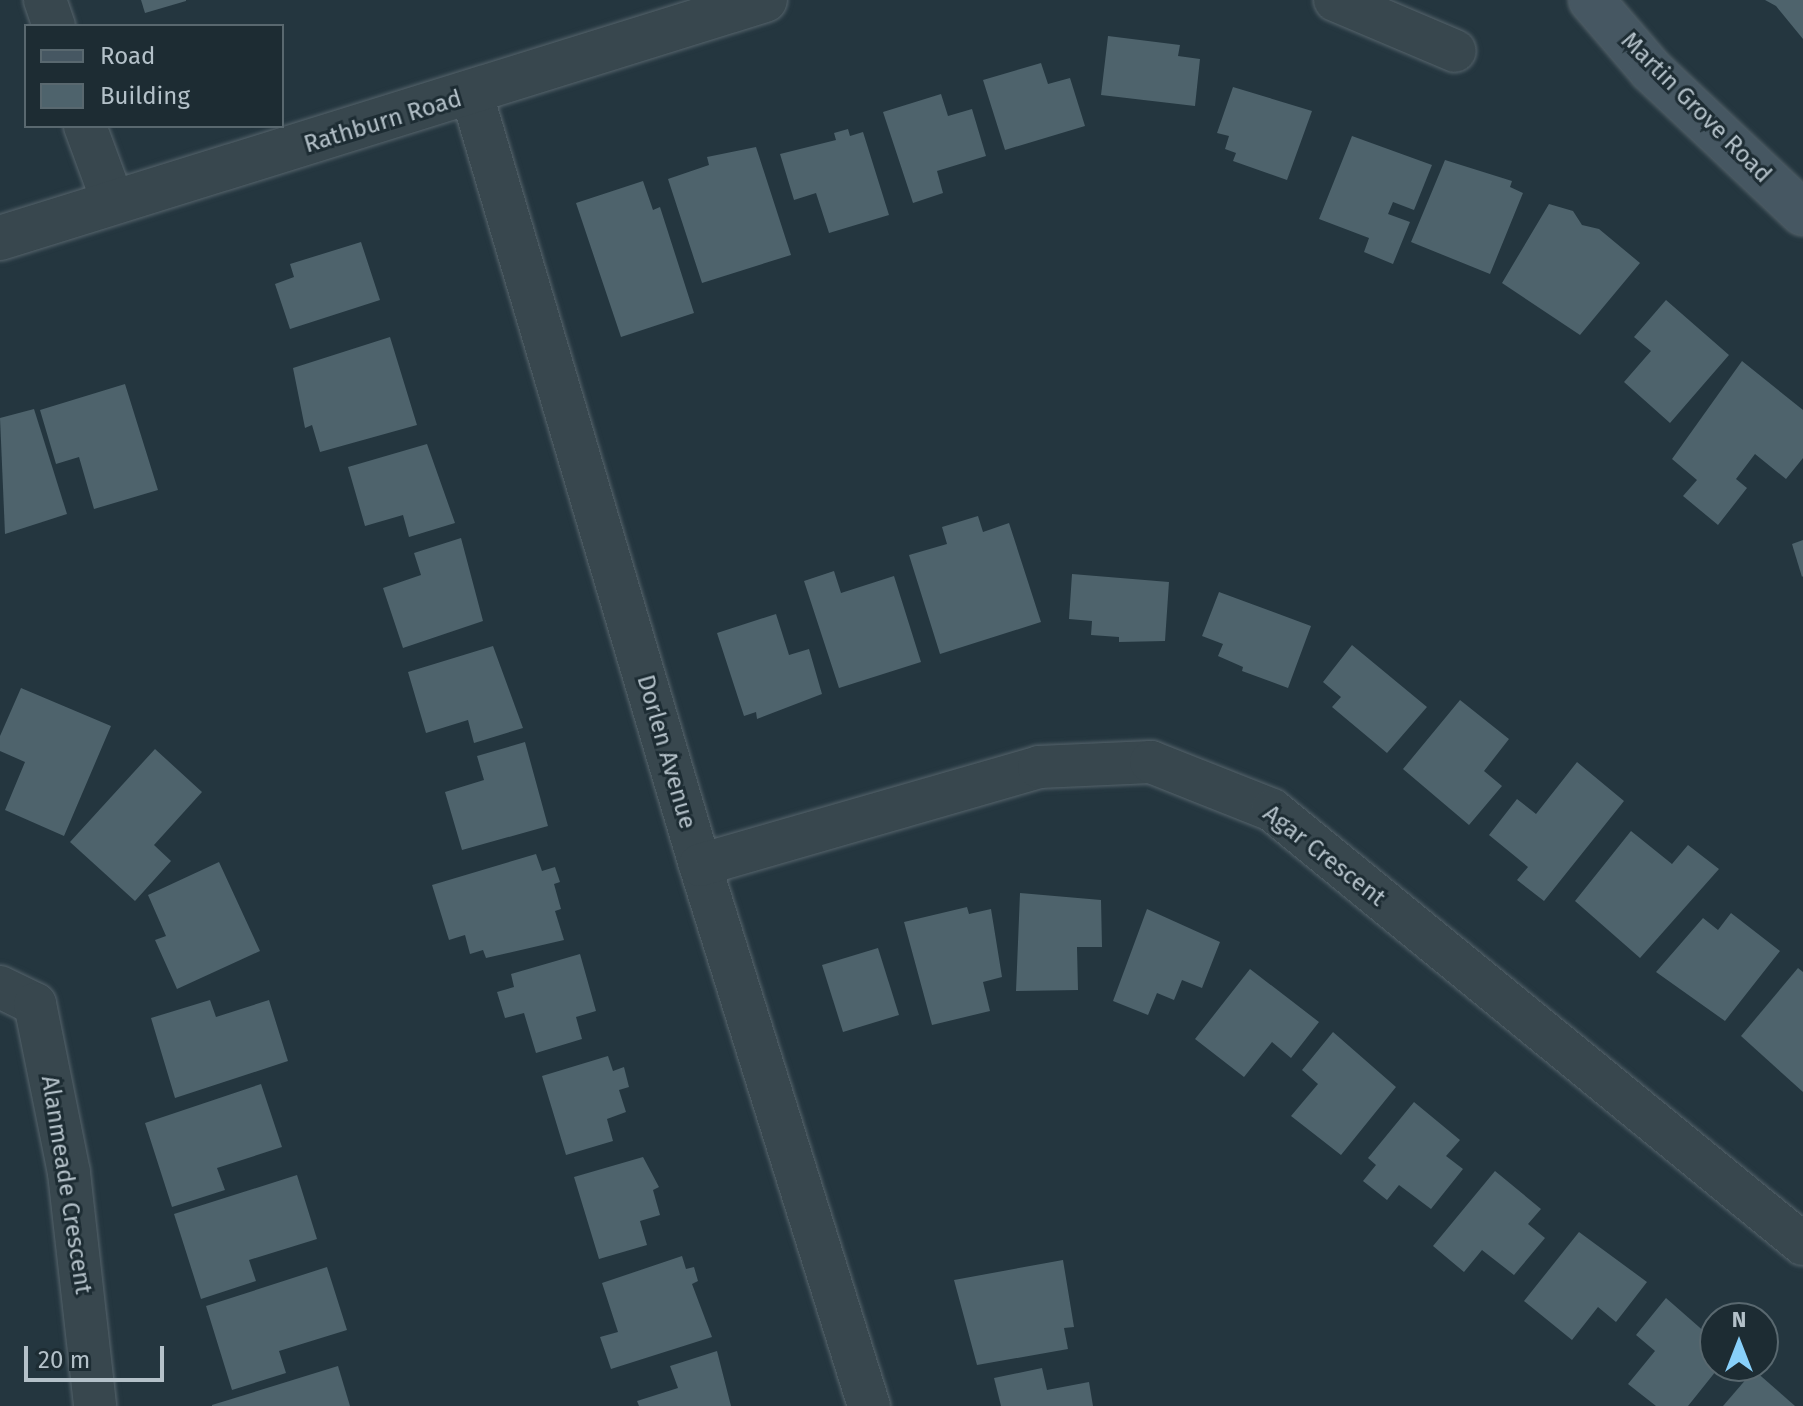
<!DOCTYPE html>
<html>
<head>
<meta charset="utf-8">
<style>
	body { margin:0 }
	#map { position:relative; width:1803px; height:1406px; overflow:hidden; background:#24363f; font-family:"Fira Sans",sans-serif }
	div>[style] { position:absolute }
	.building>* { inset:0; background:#4e636c }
	.roads { filter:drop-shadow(0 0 2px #56646c) drop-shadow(0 0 2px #56646c) }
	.minor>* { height:42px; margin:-21px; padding:0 21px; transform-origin:21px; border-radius:21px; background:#38474e }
	.tertiary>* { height:44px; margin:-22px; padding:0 22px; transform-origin:22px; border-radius:22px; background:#38474e }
	.secondary>* { height:44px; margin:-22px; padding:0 22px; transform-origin:22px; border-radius:22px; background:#465762 }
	span { translate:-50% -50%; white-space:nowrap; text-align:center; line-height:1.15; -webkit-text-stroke:6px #1d2c33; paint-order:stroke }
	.street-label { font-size:24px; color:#b4c1c9 }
	.legend { position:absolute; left:24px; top:24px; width:260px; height:104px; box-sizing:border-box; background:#1d2c33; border:2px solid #59686f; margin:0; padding:10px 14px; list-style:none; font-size:24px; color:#b4c1c9 }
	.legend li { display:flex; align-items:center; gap:16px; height:40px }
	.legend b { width:40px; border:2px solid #59686f }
	.north { position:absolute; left:1699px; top:1302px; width:80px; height:80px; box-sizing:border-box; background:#1d2c33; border:2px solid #59686f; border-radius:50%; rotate:0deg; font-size:22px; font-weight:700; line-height:32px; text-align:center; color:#b4c1c9 }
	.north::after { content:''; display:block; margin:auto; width:28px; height:36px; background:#88d0fa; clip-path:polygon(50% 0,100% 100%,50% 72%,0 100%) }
	.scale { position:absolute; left:24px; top:1346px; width:140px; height:36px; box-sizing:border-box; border:4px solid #b4c1c9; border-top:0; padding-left:10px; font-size:24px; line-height:28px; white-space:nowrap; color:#b4c1c9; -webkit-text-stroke:6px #1d2c33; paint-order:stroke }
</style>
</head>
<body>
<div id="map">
	<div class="building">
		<i style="clip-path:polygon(141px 0,186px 0,186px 1px,145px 13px)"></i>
		<i style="clip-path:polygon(1765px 0,1803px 0,1803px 39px,1776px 6px)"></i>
		<i style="clip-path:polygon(1108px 36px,1180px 45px,1178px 56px,1200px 59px,1195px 106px,1101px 95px)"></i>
		<i style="clip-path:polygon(1041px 63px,1048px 84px,1070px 78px,1085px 126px,1005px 150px,983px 80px)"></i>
		<i style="clip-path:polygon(1233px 87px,1312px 111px,1287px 180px,1233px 161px,1236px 153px,1225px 149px,1229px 136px,1217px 133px)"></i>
		<i style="clip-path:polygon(941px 94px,948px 116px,972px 109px,986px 156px,937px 171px,943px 193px,913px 203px,883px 112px)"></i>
		<i style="clip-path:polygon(848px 129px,850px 136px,863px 132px,889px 215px,829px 233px,816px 193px,794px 200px,780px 154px,836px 140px,834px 133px)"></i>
		<i style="clip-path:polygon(1352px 136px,1432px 165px,1414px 210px,1393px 202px,1388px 214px,1410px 222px,1393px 264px,1364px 252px,1369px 238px,1319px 219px)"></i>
		<i style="clip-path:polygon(756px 147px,791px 255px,702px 283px,668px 179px,709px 165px,707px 157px)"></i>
		<i style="clip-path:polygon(1445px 160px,1512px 181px,1510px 187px,1523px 193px,1490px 274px,1411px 242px)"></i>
		<i style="clip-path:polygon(643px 181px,653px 210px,660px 207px,694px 313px,621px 337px,576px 203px)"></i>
		<i style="clip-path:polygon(1549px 204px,1573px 211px,1582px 225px,1599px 229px,1640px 263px,1580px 335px,1502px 283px)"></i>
		<i style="clip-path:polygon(361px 242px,380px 300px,290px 329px,275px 284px,294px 277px,290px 264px)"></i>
		<i style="clip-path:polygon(1666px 300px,1729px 355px,1670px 423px,1624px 382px,1651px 351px,1634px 337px)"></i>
		<i style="clip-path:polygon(390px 337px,417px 425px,320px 452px,312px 425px,305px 428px,293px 368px)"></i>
		<i style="clip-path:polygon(1742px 361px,1803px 410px,1803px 458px,1786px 479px,1755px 454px,1736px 479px,1747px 488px,1718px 525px,1683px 496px,1697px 480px,1672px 459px)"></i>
		<i style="clip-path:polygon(125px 384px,158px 490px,94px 509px,79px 457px,56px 464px,40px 410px)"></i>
		<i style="clip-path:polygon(34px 409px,67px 514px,5px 534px,0 418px)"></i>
		<i style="clip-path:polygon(427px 444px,455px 523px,409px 537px,403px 515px,365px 526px,348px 467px)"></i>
		<i style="clip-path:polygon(978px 516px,983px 532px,1009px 523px,1041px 622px,940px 654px,909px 555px,947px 544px,942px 527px)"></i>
		<i style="clip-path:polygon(461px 538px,483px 621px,403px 648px,383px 588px,421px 575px,414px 553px)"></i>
		<i style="clip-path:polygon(1803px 540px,1803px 576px,1802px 577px,1792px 544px)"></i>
		<i style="clip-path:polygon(834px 571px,841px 593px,894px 576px,921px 662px,839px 688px,804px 581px)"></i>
		<i style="clip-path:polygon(1072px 574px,1169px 582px,1165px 641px,1119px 642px,1119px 637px,1091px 635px,1092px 621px,1069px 619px)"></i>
		<i style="clip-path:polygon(1219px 592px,1311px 626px,1288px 688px,1242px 671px,1243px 667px,1218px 656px,1223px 644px,1202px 636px)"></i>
		<i style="clip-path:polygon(776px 614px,789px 655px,809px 649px,822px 694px,757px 719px,756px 712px,744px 716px,717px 633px)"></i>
		<i style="clip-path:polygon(1352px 645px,1427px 707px,1387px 753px,1332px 707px,1341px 697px,1323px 682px)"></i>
		<i style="clip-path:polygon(493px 646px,523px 728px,474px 743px,468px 720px,426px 733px,408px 672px)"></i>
		<i style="clip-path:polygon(21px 688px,111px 726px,64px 836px,5px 810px,25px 762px,0 751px,0 736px)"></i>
		<i style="clip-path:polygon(1460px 700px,1509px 739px,1484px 771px,1502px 786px,1469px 825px,1403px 769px)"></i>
		<i style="clip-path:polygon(525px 742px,548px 826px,462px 850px,445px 792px,484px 780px,477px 756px)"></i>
		<i style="clip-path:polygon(155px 749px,202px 792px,154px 845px,171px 861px,135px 901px,70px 842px)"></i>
		<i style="clip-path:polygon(1577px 762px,1624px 801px,1544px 901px,1517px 880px,1528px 867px,1489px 835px,1517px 799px,1536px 814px)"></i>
		<i style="clip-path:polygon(1631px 831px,1672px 864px,1688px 845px,1719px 869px,1640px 958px,1575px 901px)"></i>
		<i style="clip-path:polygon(536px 854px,542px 871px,555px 867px,560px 882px,554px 884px,561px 909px,555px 911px,564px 940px,486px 958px,483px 950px,470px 954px,465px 935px,449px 940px,432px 885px)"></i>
		<i style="clip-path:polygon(219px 862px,260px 951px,177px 989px,155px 940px,166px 936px,148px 895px)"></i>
		<i style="clip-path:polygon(1020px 893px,1101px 900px,1102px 947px,1077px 947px,1078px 990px,1016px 991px)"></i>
		<i style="clip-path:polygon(967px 907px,969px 914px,991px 909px,1002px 977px,983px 982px,990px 1011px,932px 1025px,904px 922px)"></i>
		<i style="clip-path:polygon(1147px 909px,1220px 942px,1202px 988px,1182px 980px,1174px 1000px,1157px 993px,1148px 1015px,1113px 1001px)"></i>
		<i style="clip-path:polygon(1731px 913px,1780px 951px,1725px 1021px,1656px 972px,1703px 918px,1718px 930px)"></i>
		<i style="clip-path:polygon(878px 948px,899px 1015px,843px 1032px,822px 965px)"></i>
		<i style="clip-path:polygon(580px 954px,596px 1011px,576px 1017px,582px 1039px,536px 1053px,524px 1013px,505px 1018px,497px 992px,514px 987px,511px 974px)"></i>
		<i style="clip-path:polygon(1798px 968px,1803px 972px,1803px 1092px,1741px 1036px)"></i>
		<i style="clip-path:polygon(1250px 969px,1319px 1022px,1291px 1058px,1272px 1042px,1244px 1077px,1195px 1039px)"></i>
		<i style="clip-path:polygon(210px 1000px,216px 1017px,269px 1000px,288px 1061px,175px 1098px,151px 1018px)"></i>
		<i style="clip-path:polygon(1333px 1032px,1396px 1087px,1341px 1155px,1291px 1116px,1318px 1084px,1302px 1070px)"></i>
		<i style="clip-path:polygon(608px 1056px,613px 1071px,624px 1067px,629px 1087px,619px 1090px,626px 1112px,607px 1119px,613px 1141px,566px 1155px,542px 1076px)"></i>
		<i style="clip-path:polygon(261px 1084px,282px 1147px,217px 1168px,225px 1190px,172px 1207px,145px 1123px)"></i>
		<i style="clip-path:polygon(1414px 1102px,1460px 1140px,1446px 1156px,1463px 1169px,1431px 1209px,1399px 1185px,1387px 1200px,1363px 1181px,1376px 1165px,1368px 1158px)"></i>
		<i style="clip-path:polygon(643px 1157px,659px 1187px,653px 1190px,660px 1215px,640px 1221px,647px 1245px,599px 1259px,574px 1177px)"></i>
		<i style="clip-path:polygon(1495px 1171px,1541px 1209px,1528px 1224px,1545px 1238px,1514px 1275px,1482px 1250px,1464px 1272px,1433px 1246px)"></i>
		<i style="clip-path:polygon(297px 1175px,317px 1239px,249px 1260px,256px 1281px,201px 1299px,174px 1214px)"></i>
		<i style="clip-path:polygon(1579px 1232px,1647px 1282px,1616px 1322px,1598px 1307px,1572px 1340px,1524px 1301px)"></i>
		<i style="clip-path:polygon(682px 1256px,686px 1269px,694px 1267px,698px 1281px,692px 1284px,712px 1337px,611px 1369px,600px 1337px,618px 1332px,602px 1283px)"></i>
		<i style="clip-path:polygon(1063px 1260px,1074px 1327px,1064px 1328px,1068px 1349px,977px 1365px,954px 1280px)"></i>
		<i style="clip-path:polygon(327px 1267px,347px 1330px,279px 1351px,286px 1373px,232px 1390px,206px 1306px)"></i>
		<i style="clip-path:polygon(1666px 1298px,1715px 1341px,1720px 1366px,1688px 1406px,1656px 1406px,1628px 1384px,1655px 1351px,1636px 1335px)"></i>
		<i style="clip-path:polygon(717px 1351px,731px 1406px,639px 1406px,637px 1401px,678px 1388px,670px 1366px)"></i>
		<i style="clip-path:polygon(338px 1366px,350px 1406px,212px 1406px,212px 1405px)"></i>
		<i style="clip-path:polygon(1042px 1368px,1047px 1390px,1089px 1382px,1093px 1406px,1001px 1406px,994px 1378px)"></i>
		<i style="clip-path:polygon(1754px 1370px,1795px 1406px,1723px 1406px)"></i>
	</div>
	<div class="roads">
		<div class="minor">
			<i style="left:45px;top:0;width:28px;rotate:71deg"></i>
			<i style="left:1335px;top:0;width:130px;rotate:23deg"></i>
			<i style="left:472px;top:95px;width:803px;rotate:73.51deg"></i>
			<i style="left:700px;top:865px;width:567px;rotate:72.65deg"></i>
			<i style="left:85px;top:126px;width:81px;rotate:69.8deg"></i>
			<i style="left:700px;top:865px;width:353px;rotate:-16.1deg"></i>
			<i style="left:1039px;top:767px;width:112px;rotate:-2.6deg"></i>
			<i style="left:1151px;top:762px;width:130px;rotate:21.6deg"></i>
			<i style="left:1272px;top:810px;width:686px;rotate:39.26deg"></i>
			<i style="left:0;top:987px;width:39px;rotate:26deg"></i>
			<i style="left:35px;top:1004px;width:172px;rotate:78.6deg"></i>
			<i style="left:69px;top:1173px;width:234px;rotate:83.6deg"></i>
		</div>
		<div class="tertiary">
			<i style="left:0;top:238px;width:801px;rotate:-17.28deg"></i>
		</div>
		<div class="secondary">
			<i style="left:1591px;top:0;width:92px;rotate:49.4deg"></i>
			<i style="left:1651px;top:70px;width:209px;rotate:43.3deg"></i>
		</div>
	</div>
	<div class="street-label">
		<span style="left:1696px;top:108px;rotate:45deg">Martin Grove Road</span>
		<span style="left:383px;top:122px;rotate:-17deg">Rathburn Road</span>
		<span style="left:666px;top:752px;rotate:74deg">Dorlen Avenue</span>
		<span style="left:1324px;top:856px;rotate:38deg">Agar Crescent</span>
		<span style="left:66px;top:1185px;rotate:81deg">Alanmeade Crescent</span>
	</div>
	<ul class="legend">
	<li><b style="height:10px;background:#465762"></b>Road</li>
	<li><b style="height:22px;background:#4e636c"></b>Building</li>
	</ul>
	<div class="north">N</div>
	<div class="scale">20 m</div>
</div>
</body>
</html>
